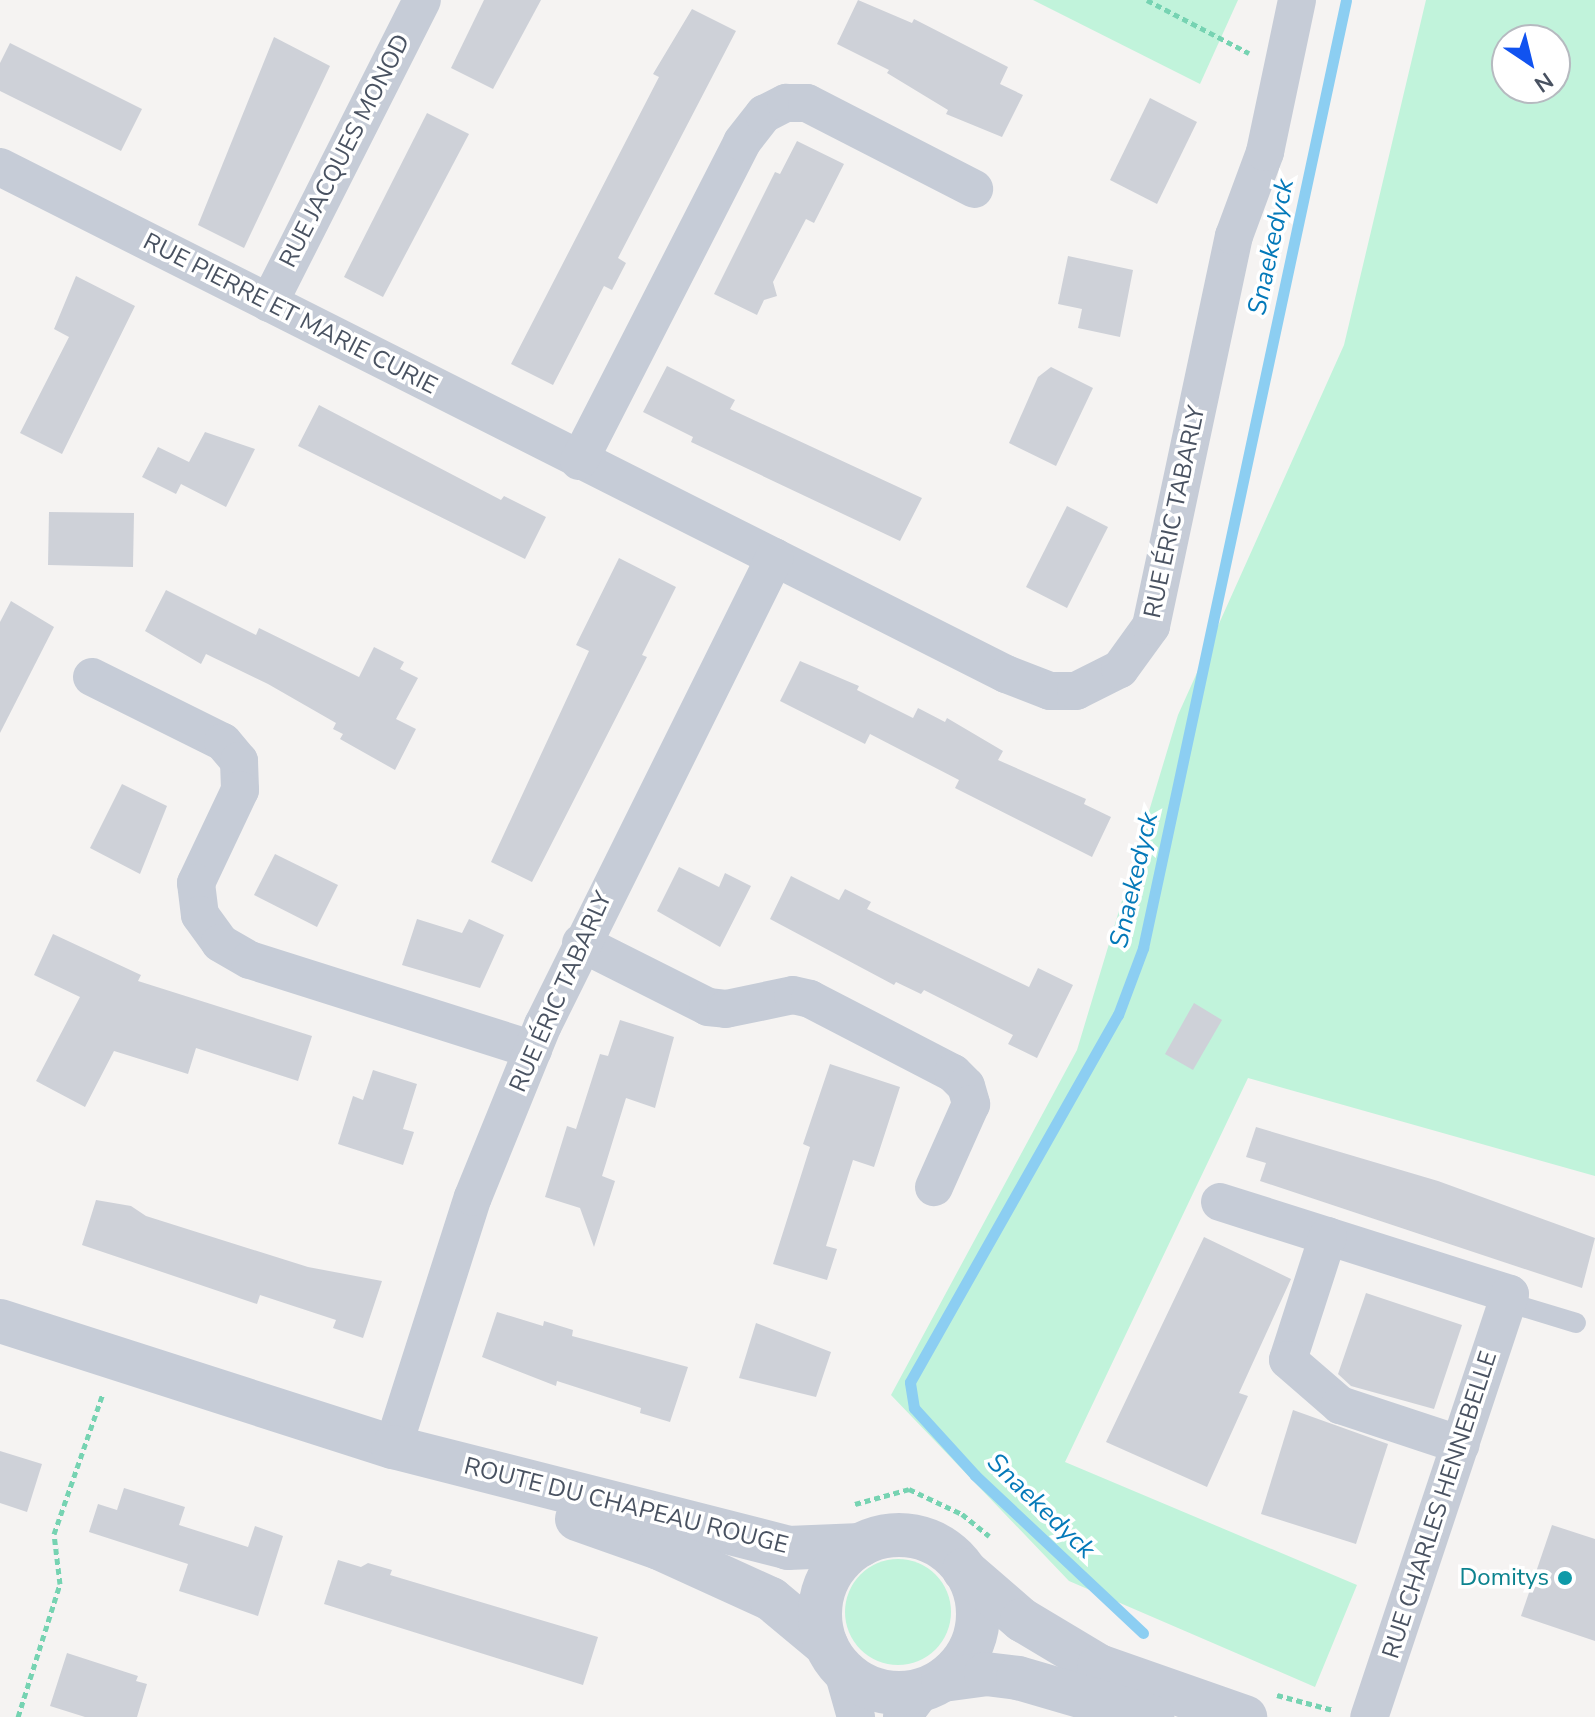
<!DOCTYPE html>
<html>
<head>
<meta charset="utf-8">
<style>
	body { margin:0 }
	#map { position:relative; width:1595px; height:1717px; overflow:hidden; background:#f5f3f2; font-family:"Nunito Sans",sans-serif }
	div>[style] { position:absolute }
	.green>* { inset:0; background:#c1f3db }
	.round { border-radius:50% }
	.stream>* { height:11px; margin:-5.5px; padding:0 5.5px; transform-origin:5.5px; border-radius:5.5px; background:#8ccef2 }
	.building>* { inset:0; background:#ced1d8 }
	.path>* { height:5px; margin-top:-2.5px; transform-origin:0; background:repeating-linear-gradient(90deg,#76d3b2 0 6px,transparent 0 10px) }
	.service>* { height:20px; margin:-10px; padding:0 10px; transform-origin:10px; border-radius:10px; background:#c6ccd7 }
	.minor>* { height:38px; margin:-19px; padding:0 19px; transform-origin:19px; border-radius:19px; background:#c6ccd7 }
	.tertiary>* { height:44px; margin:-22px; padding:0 22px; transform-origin:22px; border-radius:22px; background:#c6ccd7 }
	.tertiary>.ring { margin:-22px; padding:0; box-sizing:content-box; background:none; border:44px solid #c6ccd7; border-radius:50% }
	.dots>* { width:22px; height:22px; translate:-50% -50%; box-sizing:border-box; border:4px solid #fff; border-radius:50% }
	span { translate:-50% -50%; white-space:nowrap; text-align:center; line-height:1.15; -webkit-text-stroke:7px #fff; paint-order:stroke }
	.street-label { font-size:24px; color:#495261 }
	.culture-label { font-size:24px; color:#0d838f }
	.right { translate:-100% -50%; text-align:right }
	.water-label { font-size:26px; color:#0479b9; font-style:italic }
	.north { position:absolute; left:1491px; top:24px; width:80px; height:80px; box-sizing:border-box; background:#fff; border:2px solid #b6bac0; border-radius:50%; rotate:145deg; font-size:22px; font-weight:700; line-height:32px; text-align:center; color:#495261 }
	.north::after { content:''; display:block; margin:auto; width:28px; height:36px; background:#1153f0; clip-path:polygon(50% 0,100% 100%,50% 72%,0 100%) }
</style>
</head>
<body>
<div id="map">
	<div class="green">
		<i style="clip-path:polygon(1033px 0,1238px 0,1200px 84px)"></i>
		<i style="clip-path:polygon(evenodd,1426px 0,1595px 0,1595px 1176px,1248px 1078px,1065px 1462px,1357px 1585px,1315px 1687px,1069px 1581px,891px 1395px,1077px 1050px,1178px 715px,1344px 345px,1426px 0,1507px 40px,1555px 40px,1555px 88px,1507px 88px,1507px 40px)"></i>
		<i class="round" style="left:845px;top:1559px;width:106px;height:106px"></i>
	</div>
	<div class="stream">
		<i style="left:1143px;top:1633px;width:231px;rotate:-136.8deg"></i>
		<i style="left:975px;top:1475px;width:91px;rotate:-132.3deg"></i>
		<i style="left:914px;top:1408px;width:26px;rotate:-99deg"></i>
		<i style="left:910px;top:1382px;width:422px;rotate:-60.5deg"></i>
		<i style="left:1118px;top:1015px;width:72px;rotate:-69.5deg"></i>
		<i style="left:1143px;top:948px;width:969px;rotate:-77.91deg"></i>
	</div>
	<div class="building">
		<i style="clip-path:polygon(484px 0,541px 0,493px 89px,451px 68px)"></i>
		<i style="clip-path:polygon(858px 0,912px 23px,914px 19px,1008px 67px,1000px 84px,1023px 95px,1002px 137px,946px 114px,948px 110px,887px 73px,889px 70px,837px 44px)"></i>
		<i style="clip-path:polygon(692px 9px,736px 31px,618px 258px,626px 263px,612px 290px,604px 286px,553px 385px,511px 364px,659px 77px,653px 74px)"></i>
		<i style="clip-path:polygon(274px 37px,330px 66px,244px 248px,198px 225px)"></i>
		<i style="clip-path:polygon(10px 43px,142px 109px,121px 151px,0 91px,0 63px)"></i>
		<i style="clip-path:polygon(1150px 98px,1197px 122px,1157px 204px,1110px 180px)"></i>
		<i style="clip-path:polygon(427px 113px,469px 134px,383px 297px,344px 277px)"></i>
		<i style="clip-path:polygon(797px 141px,844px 164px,814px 223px,806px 219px,773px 282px,777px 296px,764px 300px,757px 315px,714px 294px,775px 172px,780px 174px)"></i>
		<i style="clip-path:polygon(1068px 256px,1133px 270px,1120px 337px,1078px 328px,1082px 309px,1058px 304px)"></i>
		<i style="clip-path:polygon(76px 276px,135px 306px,62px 454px,20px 433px,69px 337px,54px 329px)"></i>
		<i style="clip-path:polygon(667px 366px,735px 400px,730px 409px,922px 498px,900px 541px,691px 442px,693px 437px,643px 412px)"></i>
		<i style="clip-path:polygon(1051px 367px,1093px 388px,1056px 466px,1009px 443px,1038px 377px)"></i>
		<i style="clip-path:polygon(319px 405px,501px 500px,504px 496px,546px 517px,525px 559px,298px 446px)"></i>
		<i style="clip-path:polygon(205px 432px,255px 449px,226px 507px,181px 484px,176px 494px,142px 477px,158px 447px,189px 462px)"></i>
		<i style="clip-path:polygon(1067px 506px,1108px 527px,1067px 608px,1026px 587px)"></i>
		<i style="clip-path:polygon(49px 512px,134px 513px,133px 567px,48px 565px)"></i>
		<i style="clip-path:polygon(619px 558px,676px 587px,642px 655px,647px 657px,532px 882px,491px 862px,589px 651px,576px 645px)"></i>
		<i style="clip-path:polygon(166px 590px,256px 635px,259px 628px,359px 677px,374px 647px,404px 662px,400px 669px,418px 678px,396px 719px,416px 729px,395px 770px,340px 739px,343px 734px,333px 729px,336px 723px,268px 684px,206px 654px,201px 664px,145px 631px)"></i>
		<i style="clip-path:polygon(11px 601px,54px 627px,0 733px,0 622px)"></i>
		<i style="clip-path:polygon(800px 661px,859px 686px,857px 690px,913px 718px,918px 708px,945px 722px,947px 718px,1003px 751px,998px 760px,1086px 799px,1084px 804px,1111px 817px,1092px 857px,955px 788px,959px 780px,870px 734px,865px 744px,780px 701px)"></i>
		<i style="clip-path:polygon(122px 784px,167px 806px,140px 874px,90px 848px)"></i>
		<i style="clip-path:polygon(275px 854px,338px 885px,317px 927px,254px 895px)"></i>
		<i style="clip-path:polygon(679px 867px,719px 887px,725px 873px,751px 886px,720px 947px,657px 911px)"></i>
		<i style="clip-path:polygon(791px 876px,839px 900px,845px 889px,871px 902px,867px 909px,1029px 987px,1038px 968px,1073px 985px,1037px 1058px,1008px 1044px,1013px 1035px,924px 990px,921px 994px,896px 982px,894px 985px,770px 919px)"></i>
		<i style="clip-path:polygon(417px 919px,462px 933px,469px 919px,504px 935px,480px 988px,402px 965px)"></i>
		<i style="clip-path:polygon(53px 934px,141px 975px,138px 981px,312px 1036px,298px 1081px,196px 1048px,188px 1074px,114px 1051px,85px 1107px,36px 1081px,80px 997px,34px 975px)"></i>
		<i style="clip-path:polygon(1194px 1003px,1222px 1020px,1193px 1070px,1165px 1054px)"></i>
		<i style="clip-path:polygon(620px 1020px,674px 1037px,655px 1108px,626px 1098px,602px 1176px,615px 1181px,594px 1247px,580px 1208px,545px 1197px,567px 1126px,576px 1129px,600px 1054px,608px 1056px)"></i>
		<i style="clip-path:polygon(830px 1064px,900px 1087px,874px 1167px,853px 1160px,826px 1246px,837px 1249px,827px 1280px,773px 1264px,810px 1147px,803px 1144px)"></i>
		<i style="clip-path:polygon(373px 1070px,417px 1084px,403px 1129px,414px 1132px,403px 1165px,338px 1144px,353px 1096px,363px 1100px)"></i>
		<i style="clip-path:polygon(1256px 1127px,1438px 1181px,1595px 1238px,1582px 1288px,1260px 1181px,1266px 1163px,1246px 1157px)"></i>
		<i style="clip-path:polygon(96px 1200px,131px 1206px,146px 1216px,308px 1267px,382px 1281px,363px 1338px,333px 1328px,336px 1320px,260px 1295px,257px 1304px,82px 1245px)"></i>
		<i style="clip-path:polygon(1204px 1237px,1291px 1279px,1239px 1393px,1248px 1396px,1207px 1487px,1106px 1442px)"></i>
		<i style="clip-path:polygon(1366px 1293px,1462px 1325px,1434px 1409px,1351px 1386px,1338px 1374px)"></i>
		<i style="clip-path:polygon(497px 1312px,543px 1326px,544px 1321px,573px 1330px,572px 1336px,688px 1367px,670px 1422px,640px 1413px,641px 1408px,557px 1381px,556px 1386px,482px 1357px)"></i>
		<i style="clip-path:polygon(756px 1323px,831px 1352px,816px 1397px,739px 1378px)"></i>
		<i style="clip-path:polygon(1293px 1410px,1388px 1444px,1356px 1544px,1261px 1514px)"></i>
		<i style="clip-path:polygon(0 1451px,42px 1464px,27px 1512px,0 1503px)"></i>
		<i style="clip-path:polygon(124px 1488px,185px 1507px,179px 1525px,248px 1547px,255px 1526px,283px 1536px,258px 1616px,179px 1591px,188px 1564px,89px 1532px,98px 1504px,117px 1510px)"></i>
		<i style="clip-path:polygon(1552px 1525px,1595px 1539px,1595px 1641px,1521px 1616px)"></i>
		<i style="clip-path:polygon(338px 1560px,361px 1567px,368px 1563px,392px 1570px,390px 1575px,598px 1637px,583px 1685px,324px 1604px)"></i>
		<i style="clip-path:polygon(67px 1653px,138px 1676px,136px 1681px,147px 1684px,137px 1717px,85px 1717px,50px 1706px)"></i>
	</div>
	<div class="path">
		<i style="left:1147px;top:0;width:115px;rotate:27.5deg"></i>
		<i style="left:855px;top:1504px;width:56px;rotate:-15.5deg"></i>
		<i style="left:909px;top:1489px;width:59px;rotate:25.3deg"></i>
		<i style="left:962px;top:1514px;width:35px;rotate:39deg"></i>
		<i style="left:1277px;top:1695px;width:58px;rotate:15deg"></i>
		<i style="left:18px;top:1717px;width:139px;rotate:-72.5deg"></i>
		<i style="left:60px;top:1584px;width:50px;rotate:-96.8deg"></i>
		<i style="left:54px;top:1534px;width:149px;rotate:-70.8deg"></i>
	</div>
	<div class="service">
		<i style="left:1507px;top:1302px;width:72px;rotate:16.9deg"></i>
	</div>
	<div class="minor">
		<i style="left:0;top:167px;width:1127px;rotate:26.75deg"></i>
		<i style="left:1006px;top:674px;width:47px;rotate:21.1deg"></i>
		<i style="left:1050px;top:691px;width:26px"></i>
		<i style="left:1076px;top:691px;width:49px;rotate:-26.6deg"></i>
		<i style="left:1120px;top:669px;width:53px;rotate:-54.2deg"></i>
		<i style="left:1151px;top:626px;width:399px;rotate:-78deg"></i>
		<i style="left:1234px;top:236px;width:90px;rotate:-69.7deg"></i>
		<i style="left:1265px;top:152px;width:155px;rotate:-78.1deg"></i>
		<i style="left:269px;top:303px;width:339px;rotate:-63.2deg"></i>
		<i style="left:579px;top:461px;width:358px;rotate:-62.9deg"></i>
		<i style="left:742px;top:142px;width:36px;rotate:-52deg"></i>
		<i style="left:764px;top:114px;width:25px;rotate:-27deg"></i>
		<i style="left:786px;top:103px;width:21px"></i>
		<i style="left:807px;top:103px;width:188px;rotate:27.2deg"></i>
		<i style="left:92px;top:677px;width:146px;rotate:26.4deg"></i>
		<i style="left:223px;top:742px;width:25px;rotate:50deg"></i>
		<i style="left:239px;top:761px;width:29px;rotate:88deg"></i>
		<i style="left:240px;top:790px;width:103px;rotate:115.3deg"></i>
		<i style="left:196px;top:883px;width:32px;rotate:83deg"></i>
		<i style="left:200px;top:915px;width:34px;rotate:54deg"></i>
		<i style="left:220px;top:943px;width:34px;rotate:30deg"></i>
		<i style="left:250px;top:960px;width:297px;rotate:17.6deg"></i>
		<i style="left:581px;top:943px;width:142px;rotate:26.7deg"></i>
		<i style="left:708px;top:1007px;width:18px;rotate:6deg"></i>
		<i style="left:726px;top:1009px;width:68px;rotate:-11.8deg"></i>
		<i style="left:793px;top:995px;width:17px;rotate:13deg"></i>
		<i style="left:810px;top:999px;width:161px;rotate:27.4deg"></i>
		<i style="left:953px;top:1073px;width:18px;rotate:45deg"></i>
		<i style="left:966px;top:1086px;width:19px;rotate:74deg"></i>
		<i style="left:971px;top:1104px;width:91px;rotate:114deg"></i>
		<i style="left:1220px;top:1202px;width:304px;rotate:17.6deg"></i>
		<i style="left:1510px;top:1294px;width:446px;rotate:108.4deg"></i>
		<i style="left:1328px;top:1236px;width:130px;rotate:107.9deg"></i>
		<i style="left:1288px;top:1360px;width:69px;rotate:40.9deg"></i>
		<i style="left:1340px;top:1405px;width:127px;rotate:18.3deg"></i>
		<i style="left:393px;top:1447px;width:262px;rotate:-72.3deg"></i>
		<i style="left:473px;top:1197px;width:186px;rotate:-67.9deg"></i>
		<i style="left:543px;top:1025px;width:522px;rotate:-63.63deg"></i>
		<i style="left:843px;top:1671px;width:48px;rotate:74.2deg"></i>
		<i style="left:902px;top:1717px;width:34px;rotate:-53deg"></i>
	</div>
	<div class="tertiary">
		<i style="left:0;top:1321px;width:413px;rotate:17.8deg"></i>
		<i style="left:393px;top:1447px;width:408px;rotate:14.3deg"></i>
		<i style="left:788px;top:1548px;width:73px;rotate:-2.4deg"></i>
		<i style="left:577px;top:1519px;width:87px;rotate:19.5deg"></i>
		<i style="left:659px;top:1548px;width:123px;rotate:24.5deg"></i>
		<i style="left:771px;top:1599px;width:72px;rotate:39.9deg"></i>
		<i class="ring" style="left:820px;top:1535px;width:114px;height:114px"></i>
		<i style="left:964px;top:1570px;width:77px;rotate:40.8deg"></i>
		<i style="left:1022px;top:1620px;width:90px;rotate:30.9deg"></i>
		<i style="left:1099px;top:1666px;width:155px;rotate:19.3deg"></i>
		<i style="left:943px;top:1680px;width:43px;rotate:-7.9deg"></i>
		<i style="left:986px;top:1674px;width:32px;rotate:7deg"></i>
		<i style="left:1018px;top:1678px;width:140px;rotate:16.2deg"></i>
	</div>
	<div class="dots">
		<i style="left:1565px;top:1578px;background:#0f9aa8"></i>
	</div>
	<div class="street-label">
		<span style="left:345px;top:151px;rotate:-63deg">RUE JACQUES MONOD</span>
		<span style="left:290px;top:314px;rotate:27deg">RUE PIERRE ET MARIE CURIE</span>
		<span style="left:1175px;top:512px;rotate:-78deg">RUE ÉRIC TABARLY</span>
		<span style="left:561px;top:992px;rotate:-66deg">RUE ÉRIC TABARLY</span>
		<span style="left:1440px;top:1505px;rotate:-72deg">RUE CHARLES HENNEBELLE</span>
		<span style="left:626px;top:1506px;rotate:14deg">ROUTE DU CHAPEAU ROUGE</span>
	</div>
	<div class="culture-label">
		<span class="right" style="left:1549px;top:1578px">Domitys</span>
	</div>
	<div class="water-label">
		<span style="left:1271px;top:247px;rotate:-78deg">Snaekedyck</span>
		<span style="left:1134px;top:880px;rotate:-77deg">Snaekedyck</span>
		<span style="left:1041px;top:1506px;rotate:44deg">Snaekedyck</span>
	</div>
	<div class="north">N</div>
</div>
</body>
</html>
